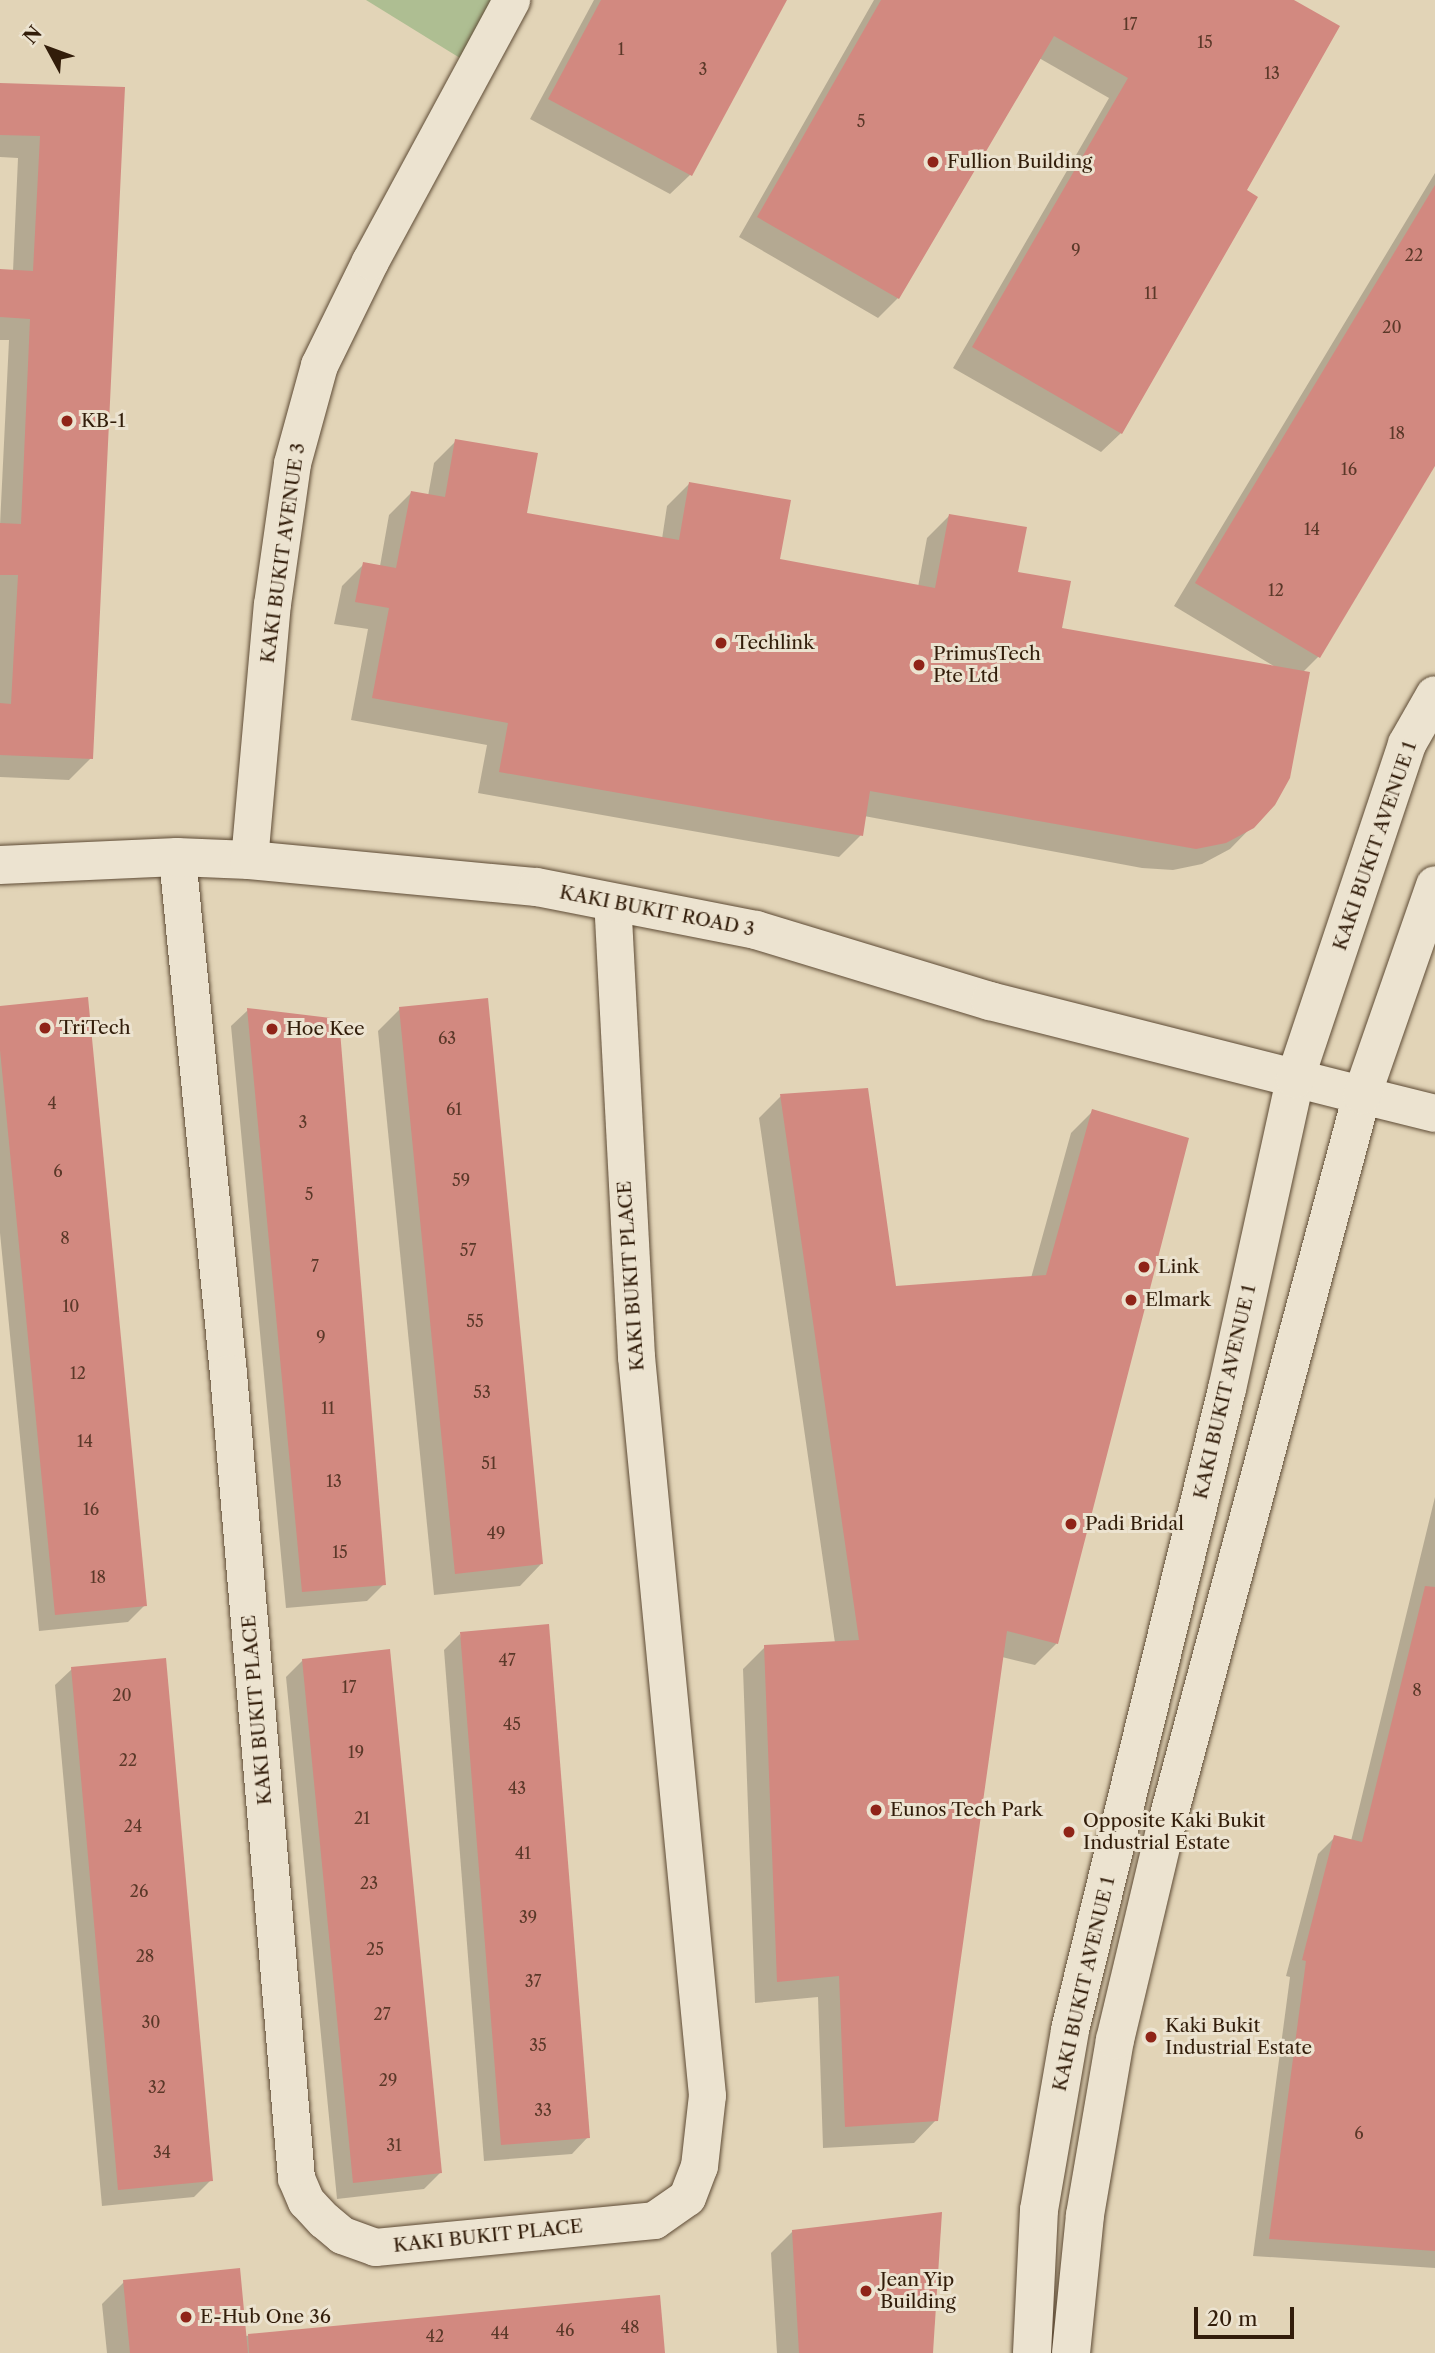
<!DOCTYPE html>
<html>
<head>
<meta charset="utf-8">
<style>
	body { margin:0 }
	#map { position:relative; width:1435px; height:2353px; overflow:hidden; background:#e2d4b7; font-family:"Libre Caslon Text",serif }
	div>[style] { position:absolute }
	.green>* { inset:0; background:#aebe92 }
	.shadow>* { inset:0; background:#0003 }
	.building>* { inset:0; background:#d28980 }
	.roads { filter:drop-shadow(0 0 2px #5e4b35) drop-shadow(0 0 2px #5e4b35) }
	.minor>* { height:37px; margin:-18.5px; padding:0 18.5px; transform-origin:18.5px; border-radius:18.5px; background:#ece3d0 }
	.tertiary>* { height:38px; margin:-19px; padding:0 19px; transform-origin:19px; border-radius:19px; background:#ece3d0 }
	.secondary>* { height:38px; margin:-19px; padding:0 19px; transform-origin:19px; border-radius:19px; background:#ece3d0 }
	.dots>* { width:19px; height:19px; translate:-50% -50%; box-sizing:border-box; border:4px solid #ece3d0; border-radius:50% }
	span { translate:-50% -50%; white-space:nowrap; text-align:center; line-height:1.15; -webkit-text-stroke:6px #ece3d0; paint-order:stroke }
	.number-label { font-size:16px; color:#5a3828 }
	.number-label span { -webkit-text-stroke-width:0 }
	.poi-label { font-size:19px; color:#321d0a }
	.left { translate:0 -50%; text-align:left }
	.street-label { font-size:19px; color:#321d0a }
	.north { position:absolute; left:14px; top:14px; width:70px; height:70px; -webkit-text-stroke:5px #ece3d0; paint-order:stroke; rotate:311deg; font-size:19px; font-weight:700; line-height:28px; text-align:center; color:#321d0a }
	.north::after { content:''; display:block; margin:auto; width:24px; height:32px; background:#321d0a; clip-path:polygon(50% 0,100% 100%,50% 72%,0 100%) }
	.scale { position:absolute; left:1194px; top:2307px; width:100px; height:32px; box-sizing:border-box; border:4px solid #321d0a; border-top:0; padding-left:9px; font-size:21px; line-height:24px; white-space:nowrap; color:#321d0a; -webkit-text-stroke:5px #ece3d0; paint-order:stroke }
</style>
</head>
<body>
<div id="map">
	<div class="green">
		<i style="clip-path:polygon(366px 0,503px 0,468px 63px)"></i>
	</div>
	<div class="shadow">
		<i style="clip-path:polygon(594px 0,785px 0,690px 175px,670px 194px,530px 119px)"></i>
		<i style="clip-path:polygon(874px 0,1291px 0,1245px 191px,1121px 433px,1101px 452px,953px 368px,1109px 98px,1039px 58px,898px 298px,878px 318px,739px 237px)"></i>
		<i style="clip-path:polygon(0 84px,123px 89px,91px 758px,69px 780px,0 777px,0 525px,9px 340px,0 340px,0 271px,13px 271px,18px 158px,0 157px)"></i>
		<i style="clip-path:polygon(1435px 173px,1435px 463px,1318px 657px,1302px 673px,1274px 804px,1230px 849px,1202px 864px,1173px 870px,1142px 868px,864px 816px,861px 835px,839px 857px,478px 793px,487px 745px,351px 720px,368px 629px,334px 624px,342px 586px,364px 564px,380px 566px,389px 515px,411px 493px,428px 496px,434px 463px,456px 441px,525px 514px,662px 539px,667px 506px,689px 484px,778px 561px,918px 587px,927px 538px,949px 516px,1016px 573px,1060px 630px,1277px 668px,1174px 606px)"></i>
		<i style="clip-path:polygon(0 1008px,145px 1605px,128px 1622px,39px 1631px,0 1233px)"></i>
		<i style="clip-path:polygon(400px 1009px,542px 1563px,520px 1586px,434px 1595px,378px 1031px)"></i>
		<i style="clip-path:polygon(248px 1010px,384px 1584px,367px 1601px,286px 1608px,231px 1026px)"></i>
		<i style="clip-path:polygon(781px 1096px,894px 1288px,1031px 1278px,1071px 1133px,1093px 1111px,1057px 1643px,1035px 1665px,1002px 1657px,936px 2120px,914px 2143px,823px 2148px,818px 1997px,755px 2003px,743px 1669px,765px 1647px,835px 1643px,759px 1118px)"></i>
		<i style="clip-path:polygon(1435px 1497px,1435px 2268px,1253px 2256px,1290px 1977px,1286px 1976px,1318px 1854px,1335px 1837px,1351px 1841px)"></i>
		<i style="clip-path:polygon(460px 1634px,588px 2137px,572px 2154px,484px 2161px,444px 1650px)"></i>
		<i style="clip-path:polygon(303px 1660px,440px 2173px,424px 2189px,337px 2199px,286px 1677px)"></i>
		<i style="clip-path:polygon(72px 1669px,211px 2180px,194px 2197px,102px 2206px,55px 1685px)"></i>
		<i style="clip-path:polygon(793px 2231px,931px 2353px,777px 2353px,771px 2253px)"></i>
		<i style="clip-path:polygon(124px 2282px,245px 2336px,658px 2296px,663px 2353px,107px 2353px,102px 2304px)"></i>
	</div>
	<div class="building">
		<i style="clip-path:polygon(601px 0,787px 0,692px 176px,548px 99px)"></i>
		<i style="clip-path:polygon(881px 0,1294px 0,1340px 26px,1247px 190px,1258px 197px,1122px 434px,972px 347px,1128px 78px,1054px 36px,899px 299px,757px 217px)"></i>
		<i style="clip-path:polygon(0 83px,125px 87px,93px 759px,0 755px,0 703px,11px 704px,18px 575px,0 575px,0 523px,21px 524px,30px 319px,0 317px,0 269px,33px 271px,40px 136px,0 135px)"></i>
		<i style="clip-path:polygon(1435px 185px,1435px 466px,1320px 658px,1195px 583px)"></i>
		<i style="clip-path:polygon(455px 439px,538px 453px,527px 513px,679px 540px,689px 482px,791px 500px,780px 559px,935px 588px,949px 514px,1027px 527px,1018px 572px,1071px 581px,1062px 628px,1310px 672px,1290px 778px,1275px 805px,1254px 828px,1226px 843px,1196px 849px,870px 791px,863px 836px,499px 772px,508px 723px,372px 698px,389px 608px,355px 602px,363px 562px,396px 568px,411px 491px,445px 497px)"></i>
		<i style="clip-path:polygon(88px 997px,147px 1606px,55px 1615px,0 1050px,0 1006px)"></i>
		<i style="clip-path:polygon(488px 998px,543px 1564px,455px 1574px,399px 1007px)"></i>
		<i style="clip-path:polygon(247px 1008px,339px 1019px,386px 1585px,302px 1592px)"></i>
		<i style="clip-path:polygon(868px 1088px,896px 1286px,1046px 1275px,1092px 1109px,1189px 1138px,1058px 1644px,1007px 1631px,938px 2121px,845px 2127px,839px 1976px,777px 1982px,764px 1645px,859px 1640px,780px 1094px)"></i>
		<i style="clip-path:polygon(1425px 1586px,1435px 1587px,1435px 2251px,1269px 2239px,1306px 1961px,1302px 1960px,1334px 1835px,1362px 1842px)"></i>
		<i style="clip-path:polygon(549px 1624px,590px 2138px,501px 2145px,460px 1632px)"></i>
		<i style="clip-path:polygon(390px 1649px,442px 2173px,353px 2183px,302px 1659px)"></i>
		<i style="clip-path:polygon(166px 1658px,213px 2181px,118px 2190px,71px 1667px)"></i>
		<i style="clip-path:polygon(942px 2212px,933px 2353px,799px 2353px,792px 2230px)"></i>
		<i style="clip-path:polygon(240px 2268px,248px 2353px,130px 2353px,123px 2280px)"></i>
		<i style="clip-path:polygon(660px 2295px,665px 2353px,249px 2353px,248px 2334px)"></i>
	</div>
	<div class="roads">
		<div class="minor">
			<i style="left:177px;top:857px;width:519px;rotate:84.36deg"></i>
			<i style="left:228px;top:1373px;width:808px;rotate:85.17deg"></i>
			<i style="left:296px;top:2178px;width:25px;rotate:67deg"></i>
			<i style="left:306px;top:2201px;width:26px;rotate:47deg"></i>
			<i style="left:324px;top:2220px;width:23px;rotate:40deg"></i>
			<i style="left:342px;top:2235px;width:35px;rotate:20deg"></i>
			<i style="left:375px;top:2247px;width:280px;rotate:-5.5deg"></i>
			<i style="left:654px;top:2220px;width:40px;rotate:-34.9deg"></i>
			<i style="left:687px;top:2197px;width:33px;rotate:-69deg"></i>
			<i style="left:699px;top:2166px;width:71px;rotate:-83.6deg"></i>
			<i style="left:707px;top:2095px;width:742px;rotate:-95.49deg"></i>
			<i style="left:636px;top:1356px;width:454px;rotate:-93deg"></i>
			<i style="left:249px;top:860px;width:257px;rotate:-84.9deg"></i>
			<i style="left:272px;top:604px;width:142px;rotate:-81.9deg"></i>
			<i style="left:292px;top:463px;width:102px;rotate:-74.6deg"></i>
			<i style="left:319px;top:365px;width:116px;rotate:-63.9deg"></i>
			<i style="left:370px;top:261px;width:297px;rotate:-61.6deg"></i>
			<i style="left:1362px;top:1095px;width:75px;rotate:13.9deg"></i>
		</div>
		<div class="tertiary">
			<i style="left:0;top:865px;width:177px;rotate:-2.6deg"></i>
			<i style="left:177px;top:857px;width:72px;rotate:2.4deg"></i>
			<i style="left:249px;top:860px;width:289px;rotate:5.4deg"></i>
			<i style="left:537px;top:887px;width:223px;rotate:11.1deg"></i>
			<i style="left:756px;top:930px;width:245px;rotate:16.9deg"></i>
			<i style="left:990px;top:1001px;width:384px;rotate:14.2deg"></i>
		</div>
		<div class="secondary">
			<i style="left:1032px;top:2353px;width:143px;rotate:-87.2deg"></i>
			<i style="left:1039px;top:2210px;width:183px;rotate:-80.2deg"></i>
			<i style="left:1070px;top:2030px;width:660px;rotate:-76.24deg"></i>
			<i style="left:1227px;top:1389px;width:317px;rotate:-77.6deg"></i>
			<i style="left:1295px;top:1079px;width:353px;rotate:-71.5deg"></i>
			<i style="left:1407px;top:744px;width:56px;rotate:-60.3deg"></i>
			<i style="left:1071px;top:2353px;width:139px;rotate:-84.2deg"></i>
			<i style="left:1085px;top:2215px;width:178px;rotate:-80.3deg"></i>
			<i style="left:1115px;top:2040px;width:216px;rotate:-76.6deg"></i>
			<i style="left:1165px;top:1830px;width:761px;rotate:-75deg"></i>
			<i style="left:1362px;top:1095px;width:222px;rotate:-70.8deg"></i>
		</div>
	</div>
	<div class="dots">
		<i style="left:933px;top:162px;background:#8f2418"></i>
		<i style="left:67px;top:421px;background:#8f2418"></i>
		<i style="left:721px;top:643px;background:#8f2418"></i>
		<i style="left:919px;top:665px;background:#8f2418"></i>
		<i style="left:45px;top:1028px;background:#8f2418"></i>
		<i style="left:272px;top:1029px;background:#8f2418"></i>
		<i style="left:1144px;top:1267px;background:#8f2418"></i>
		<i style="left:1131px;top:1300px;background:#8f2418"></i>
		<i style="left:1071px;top:1524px;background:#8f2418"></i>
		<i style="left:876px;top:1810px;background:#8f2418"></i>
		<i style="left:1069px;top:1832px;background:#8f2418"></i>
		<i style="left:1151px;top:2037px;background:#8f2418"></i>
		<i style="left:866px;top:2291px;background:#8f2418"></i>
		<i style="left:186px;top:2317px;background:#8f2418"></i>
	</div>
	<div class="number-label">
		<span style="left:1130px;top:24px">17</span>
		<span style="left:1205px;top:42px">15</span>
		<span style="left:621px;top:49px">1</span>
		<span style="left:703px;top:69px">3</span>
		<span style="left:1272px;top:73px">13</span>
		<span style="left:861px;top:121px">5</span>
		<span style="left:1076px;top:250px">9</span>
		<span style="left:1414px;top:255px">22</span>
		<span style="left:1151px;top:293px">11</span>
		<span style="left:1392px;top:327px">20</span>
		<span style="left:1397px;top:433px">18</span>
		<span style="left:1349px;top:469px">16</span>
		<span style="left:1312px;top:529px">14</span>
		<span style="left:1276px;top:590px">12</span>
		<span style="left:447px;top:1038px">63</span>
		<span style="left:52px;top:1103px">4</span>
		<span style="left:454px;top:1109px">61</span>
		<span style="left:303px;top:1122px">3</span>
		<span style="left:58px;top:1171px">6</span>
		<span style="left:461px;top:1180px">59</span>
		<span style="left:309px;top:1194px">5</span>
		<span style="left:65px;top:1238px">8</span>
		<span style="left:468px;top:1250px">57</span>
		<span style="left:315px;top:1266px">7</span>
		<span style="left:71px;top:1306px">10</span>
		<span style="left:475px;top:1321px">55</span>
		<span style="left:321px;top:1337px">9</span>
		<span style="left:78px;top:1373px">12</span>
		<span style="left:482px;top:1392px">53</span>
		<span style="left:328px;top:1408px">11</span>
		<span style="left:85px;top:1441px">14</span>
		<span style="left:489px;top:1463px">51</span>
		<span style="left:334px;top:1481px">13</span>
		<span style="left:91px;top:1509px">16</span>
		<span style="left:496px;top:1533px">49</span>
		<span style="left:340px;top:1552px">15</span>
		<span style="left:98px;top:1577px">18</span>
		<span style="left:507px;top:1660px">47</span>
		<span style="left:349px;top:1687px">17</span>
		<span style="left:1417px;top:1690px">8</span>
		<span style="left:122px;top:1695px">20</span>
		<span style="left:512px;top:1724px">45</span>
		<span style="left:356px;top:1752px">19</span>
		<span style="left:128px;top:1760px">22</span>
		<span style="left:517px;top:1788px">43</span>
		<span style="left:362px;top:1818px">21</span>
		<span style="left:133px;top:1826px">24</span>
		<span style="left:523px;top:1853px">41</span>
		<span style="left:369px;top:1883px">23</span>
		<span style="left:139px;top:1891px">26</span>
		<span style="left:528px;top:1917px">39</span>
		<span style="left:375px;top:1949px">25</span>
		<span style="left:145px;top:1956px">28</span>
		<span style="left:533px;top:1981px">37</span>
		<span style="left:382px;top:2014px">27</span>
		<span style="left:151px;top:2022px">30</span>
		<span style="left:538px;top:2045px">35</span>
		<span style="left:388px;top:2080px">29</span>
		<span style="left:157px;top:2087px">32</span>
		<span style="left:543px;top:2110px">33</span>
		<span style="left:1359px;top:2133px">6</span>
		<span style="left:394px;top:2145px">31</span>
		<span style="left:162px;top:2152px">34</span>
		<span style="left:630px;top:2327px">48</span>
		<span style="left:565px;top:2330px">46</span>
		<span style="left:500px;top:2333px">44</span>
		<span style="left:435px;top:2336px">42</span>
	</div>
	<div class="poi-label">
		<span class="left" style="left:947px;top:162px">Fullion Building</span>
		<span class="left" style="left:81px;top:421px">KB-1</span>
		<span class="left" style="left:735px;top:643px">Techlink</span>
		<span class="left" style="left:933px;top:665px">PrimusTech<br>Pte Ltd</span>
		<span class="left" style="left:59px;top:1028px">TriTech</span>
		<span class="left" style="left:286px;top:1029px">Hoe Kee</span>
		<span class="left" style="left:1158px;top:1267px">Link</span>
		<span class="left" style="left:1145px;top:1300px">Elmark</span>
		<span class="left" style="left:1085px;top:1524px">Padi Bridal</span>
		<span class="left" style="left:890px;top:1810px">Eunos Tech Park</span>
		<span class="left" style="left:1083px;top:1832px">Opposite Kaki Bukit<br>Industrial Estate</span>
		<span class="left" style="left:1165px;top:2037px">Kaki Bukit<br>Industrial Estate</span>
		<span class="left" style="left:880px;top:2291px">Jean Yip<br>Building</span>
		<span class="left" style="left:200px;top:2317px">E-Hub One 36</span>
	</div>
	<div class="street-label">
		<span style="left:283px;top:553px;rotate:-82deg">KAKI BUKIT AVENUE 3</span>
		<span style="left:1375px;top:846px;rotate:-71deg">KAKI BUKIT AVENUE 1</span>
		<span style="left:657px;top:911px;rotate:11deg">KAKI BUKIT ROAD 3</span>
		<span style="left:631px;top:1276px;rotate:-94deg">KAKI BUKIT PLACE</span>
		<span style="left:1225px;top:1392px;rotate:-77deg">KAKI BUKIT AVENUE 1</span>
		<span style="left:257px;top:1710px;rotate:-95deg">KAKI BUKIT PLACE</span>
		<span style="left:1084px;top:1984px;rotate:-77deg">KAKI BUKIT AVENUE 1</span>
		<span style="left:488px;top:2236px;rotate:-6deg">KAKI BUKIT PLACE</span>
	</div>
	<div class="north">N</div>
	<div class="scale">20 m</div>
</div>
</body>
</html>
